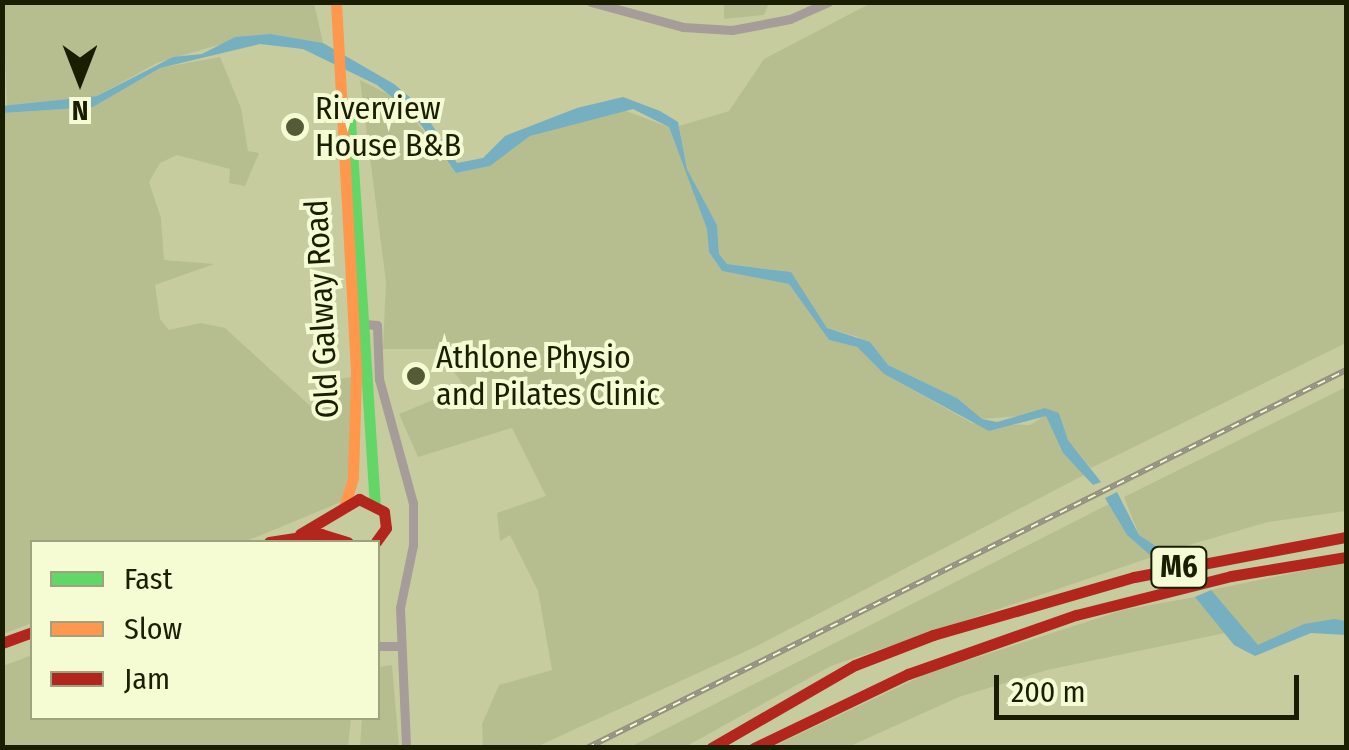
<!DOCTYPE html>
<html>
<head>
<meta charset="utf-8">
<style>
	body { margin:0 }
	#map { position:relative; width:1349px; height:750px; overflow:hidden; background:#c6cc9e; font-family:"Fira Sans Condensed",sans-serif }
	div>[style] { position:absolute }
	.green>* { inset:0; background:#b6be90 }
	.water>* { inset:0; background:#75afc0 }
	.street>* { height:9px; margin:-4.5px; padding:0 4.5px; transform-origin:4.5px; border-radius:4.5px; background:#a69c99 }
	.fast>* { height:11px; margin:-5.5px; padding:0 5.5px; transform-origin:5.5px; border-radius:5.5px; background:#63d668 }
	.slow>* { height:11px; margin:-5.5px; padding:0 5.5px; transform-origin:5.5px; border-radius:5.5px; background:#ff974d }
	.jam>* { height:11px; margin:-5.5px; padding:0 5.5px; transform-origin:5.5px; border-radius:5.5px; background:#b3261e }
	.rail>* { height:6px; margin-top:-3px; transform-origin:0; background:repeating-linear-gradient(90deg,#f5fcd3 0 8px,#949182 0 16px); box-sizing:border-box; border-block:2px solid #949182 }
	.dots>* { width:28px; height:28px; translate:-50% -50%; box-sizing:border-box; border:5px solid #f5fcd3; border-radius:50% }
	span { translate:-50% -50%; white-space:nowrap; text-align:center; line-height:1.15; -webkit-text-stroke:8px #f5fcd3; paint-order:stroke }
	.shield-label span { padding:2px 8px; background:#f5fcd3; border:2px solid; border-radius:8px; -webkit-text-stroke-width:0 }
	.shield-label { font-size:30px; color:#1a1e00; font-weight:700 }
	.poi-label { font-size:32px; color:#1a1e00 }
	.left { translate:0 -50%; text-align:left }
	.street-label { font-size:32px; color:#1a1e00 }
	.frame { position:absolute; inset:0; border:5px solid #1a1e00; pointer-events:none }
	.legend { position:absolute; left:30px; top:540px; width:350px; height:180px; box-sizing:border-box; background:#f5fcd3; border:2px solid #9da37f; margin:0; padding:12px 18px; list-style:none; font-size:30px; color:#1a1e00 }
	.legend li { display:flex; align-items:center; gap:20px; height:50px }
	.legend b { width:50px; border:2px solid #9da37f }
	.north { position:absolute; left:30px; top:30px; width:100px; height:100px; -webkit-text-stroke:8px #f5fcd3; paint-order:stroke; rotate:180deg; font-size:28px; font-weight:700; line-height:40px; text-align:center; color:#1a1e00 }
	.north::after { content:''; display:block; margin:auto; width:35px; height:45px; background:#1a1e00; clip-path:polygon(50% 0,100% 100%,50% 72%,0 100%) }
	.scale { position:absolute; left:994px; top:675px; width:305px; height:45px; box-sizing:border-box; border:5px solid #1a1e00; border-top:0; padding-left:12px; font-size:30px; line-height:35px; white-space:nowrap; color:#1a1e00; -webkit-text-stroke:8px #f5fcd3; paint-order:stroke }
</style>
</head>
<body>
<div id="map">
	<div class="green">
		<i style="clip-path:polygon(3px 3px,314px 3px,323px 43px,271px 34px,218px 45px,157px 63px,97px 96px,7px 106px)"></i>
		<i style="clip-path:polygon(724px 3px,724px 2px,769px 3px,764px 15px,724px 19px)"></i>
		<i style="clip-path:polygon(871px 3px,1346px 3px,1346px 343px,1091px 468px,1068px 440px,1059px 413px,981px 419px,957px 398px,888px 365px,858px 337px,827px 328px,784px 271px,727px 264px,719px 254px,717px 225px,687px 169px,679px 126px,729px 111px,764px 59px)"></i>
		<i style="clip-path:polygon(220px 57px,241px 108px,248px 151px,259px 153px,245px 186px,229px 183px,230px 169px,177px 155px,160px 163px,149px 182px,161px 218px,164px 260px,214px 264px,155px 285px,160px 319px,169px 330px,201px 323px,225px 328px,319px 414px,340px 379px,352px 377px,351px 466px,341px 502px,244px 542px,32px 542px,32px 623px,3px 634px,3px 113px,93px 107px,159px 68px)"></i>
		<i style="clip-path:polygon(360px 80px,398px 99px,456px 173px,490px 166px,530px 136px,618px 108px,669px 127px,708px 229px,709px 252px,722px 271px,789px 284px,829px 340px,857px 347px,884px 374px,972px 423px,1030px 425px,1046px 415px,1063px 453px,1084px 475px,755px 647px,536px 747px,483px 747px,482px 724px,499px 685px,552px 670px,538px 591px,510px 535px,500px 541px,497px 513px,546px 496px,512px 428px,418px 457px,399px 414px,465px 387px,437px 349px,383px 349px,386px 282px)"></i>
		<i style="clip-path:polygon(1346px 387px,1346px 511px,1268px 522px,1165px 552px,1139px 535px,1124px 497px)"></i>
		<i style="clip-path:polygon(1109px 504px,1127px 535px,1152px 557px,831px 666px,685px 747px,628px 748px)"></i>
		<i style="clip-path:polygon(1346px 562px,1346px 621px,1304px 624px,1269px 644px,1258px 645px,1238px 629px,1211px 590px)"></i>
		<i style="clip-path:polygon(1195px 597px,1225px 633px,1047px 670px,959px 697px,848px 747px,770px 748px,926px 674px,1123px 610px)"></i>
		<i style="clip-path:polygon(32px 655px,32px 718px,351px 718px,348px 747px,3px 747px,3px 666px)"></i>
		<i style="clip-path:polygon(392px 665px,399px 747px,360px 747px,362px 718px,378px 718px,378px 667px)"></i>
	</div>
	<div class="water">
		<i style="clip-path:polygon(271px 34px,323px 43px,394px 84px,419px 105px,457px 163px,483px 158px,505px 136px,577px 108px,623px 97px,660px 111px,678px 122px,687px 169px,717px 225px,719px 254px,727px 264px,791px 272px,827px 328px,870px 342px,888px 365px,957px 398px,982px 419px,997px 422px,1045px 408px,1059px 413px,1068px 440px,1101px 482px,1093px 485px,1063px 453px,1046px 416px,989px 431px,884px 374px,857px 347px,829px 340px,789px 284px,722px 271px,709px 252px,707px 229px,669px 127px,633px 109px,530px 136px,490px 166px,456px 173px,413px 114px,377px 85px,303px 49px,260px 44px,160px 68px,93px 107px,3px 113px,2px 106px,97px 96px,173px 57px,202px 54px,235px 37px)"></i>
		<i style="clip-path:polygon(1117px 492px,1139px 535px,1165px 552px,1152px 557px,1127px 535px,1105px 498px)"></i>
		<i style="clip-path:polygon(1211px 590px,1258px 645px,1304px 624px,1334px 619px,1346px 621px,1346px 635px,1311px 633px,1255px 656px,1234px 645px,1195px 597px)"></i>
	</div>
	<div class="street">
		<i style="left:591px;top:2px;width:95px;rotate:15.2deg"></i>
		<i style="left:683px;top:27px;width:49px;rotate:3.5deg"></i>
		<i style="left:732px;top:30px;width:59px;rotate:-10.7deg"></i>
		<i style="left:790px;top:19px;width:42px;rotate:-24.1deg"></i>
		<i style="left:365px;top:324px;width:12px;rotate:5deg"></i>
		<i style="left:377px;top:325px;width:54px;rotate:87.9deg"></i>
		<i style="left:379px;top:379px;width:129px;rotate:74.7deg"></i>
		<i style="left:413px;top:503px;width:42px;rotate:90deg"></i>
		<i style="left:413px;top:545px;width:64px;rotate:101.7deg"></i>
		<i style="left:400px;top:608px;width:140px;rotate:87.5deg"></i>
		<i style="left:378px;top:646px;width:22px"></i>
	</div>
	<div class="fast">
		<i style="left:343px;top:108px;width:14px;rotate:60deg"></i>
		<i style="left:350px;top:120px;width:384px;rotate:86.3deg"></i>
	</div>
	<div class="slow">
		<i style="left:336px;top:2px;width:373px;rotate:86.9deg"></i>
		<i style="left:356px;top:374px;width:104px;rotate:91.7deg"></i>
		<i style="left:353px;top:478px;width:30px;rotate:107deg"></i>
	</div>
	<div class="jam">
		<i style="left:300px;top:534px;width:69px;rotate:-30.7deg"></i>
		<i style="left:359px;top:499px;width:28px;rotate:27deg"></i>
		<i style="left:384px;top:512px;width:16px;rotate:83deg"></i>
		<i style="left:386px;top:528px;width:17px;rotate:126deg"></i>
		<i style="left:269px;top:542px;width:53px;rotate:-8.7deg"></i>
		<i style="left:321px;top:534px;width:28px;rotate:17deg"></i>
		<i style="left:2px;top:643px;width:32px;rotate:-20deg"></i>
		<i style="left:711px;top:748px;width:166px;rotate:-30deg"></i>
		<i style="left:855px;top:665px;width:84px;rotate:-21deg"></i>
		<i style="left:933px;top:635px;width:209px;rotate:-16.1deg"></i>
		<i style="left:1134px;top:577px;width:216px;rotate:-10.7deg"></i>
		<i style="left:754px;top:748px;width:171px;rotate:-25.7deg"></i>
		<i style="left:908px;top:674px;width:178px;rotate:-19.4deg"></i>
		<i style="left:1076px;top:615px;width:160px;rotate:-14.1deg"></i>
		<i style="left:1231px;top:576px;width:117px;rotate:-9.4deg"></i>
	</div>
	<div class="rail">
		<i style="left:587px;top:748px;width:848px;rotate:-26.47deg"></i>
	</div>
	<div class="dots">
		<i style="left:295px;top:127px;background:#565b37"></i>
		<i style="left:416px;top:376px;background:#565b37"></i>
	</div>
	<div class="shield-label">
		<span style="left:1179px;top:567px">M6</span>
	</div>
	<div class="poi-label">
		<span class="left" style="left:315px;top:127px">Riverview<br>House B&amp;B</span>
		<span class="left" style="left:436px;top:376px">Athlone Physio<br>and Pilates Clinic</span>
	</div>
	<div class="street-label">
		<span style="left:322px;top:309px;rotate:-93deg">Old Galway Road</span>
	</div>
	<div class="frame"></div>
	<ul class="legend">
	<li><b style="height:12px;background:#63d668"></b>Fast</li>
	<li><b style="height:12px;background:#ff974d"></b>Slow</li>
	<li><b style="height:12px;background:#b3261e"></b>Jam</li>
	</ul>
	<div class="north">N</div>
	<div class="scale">200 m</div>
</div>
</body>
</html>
